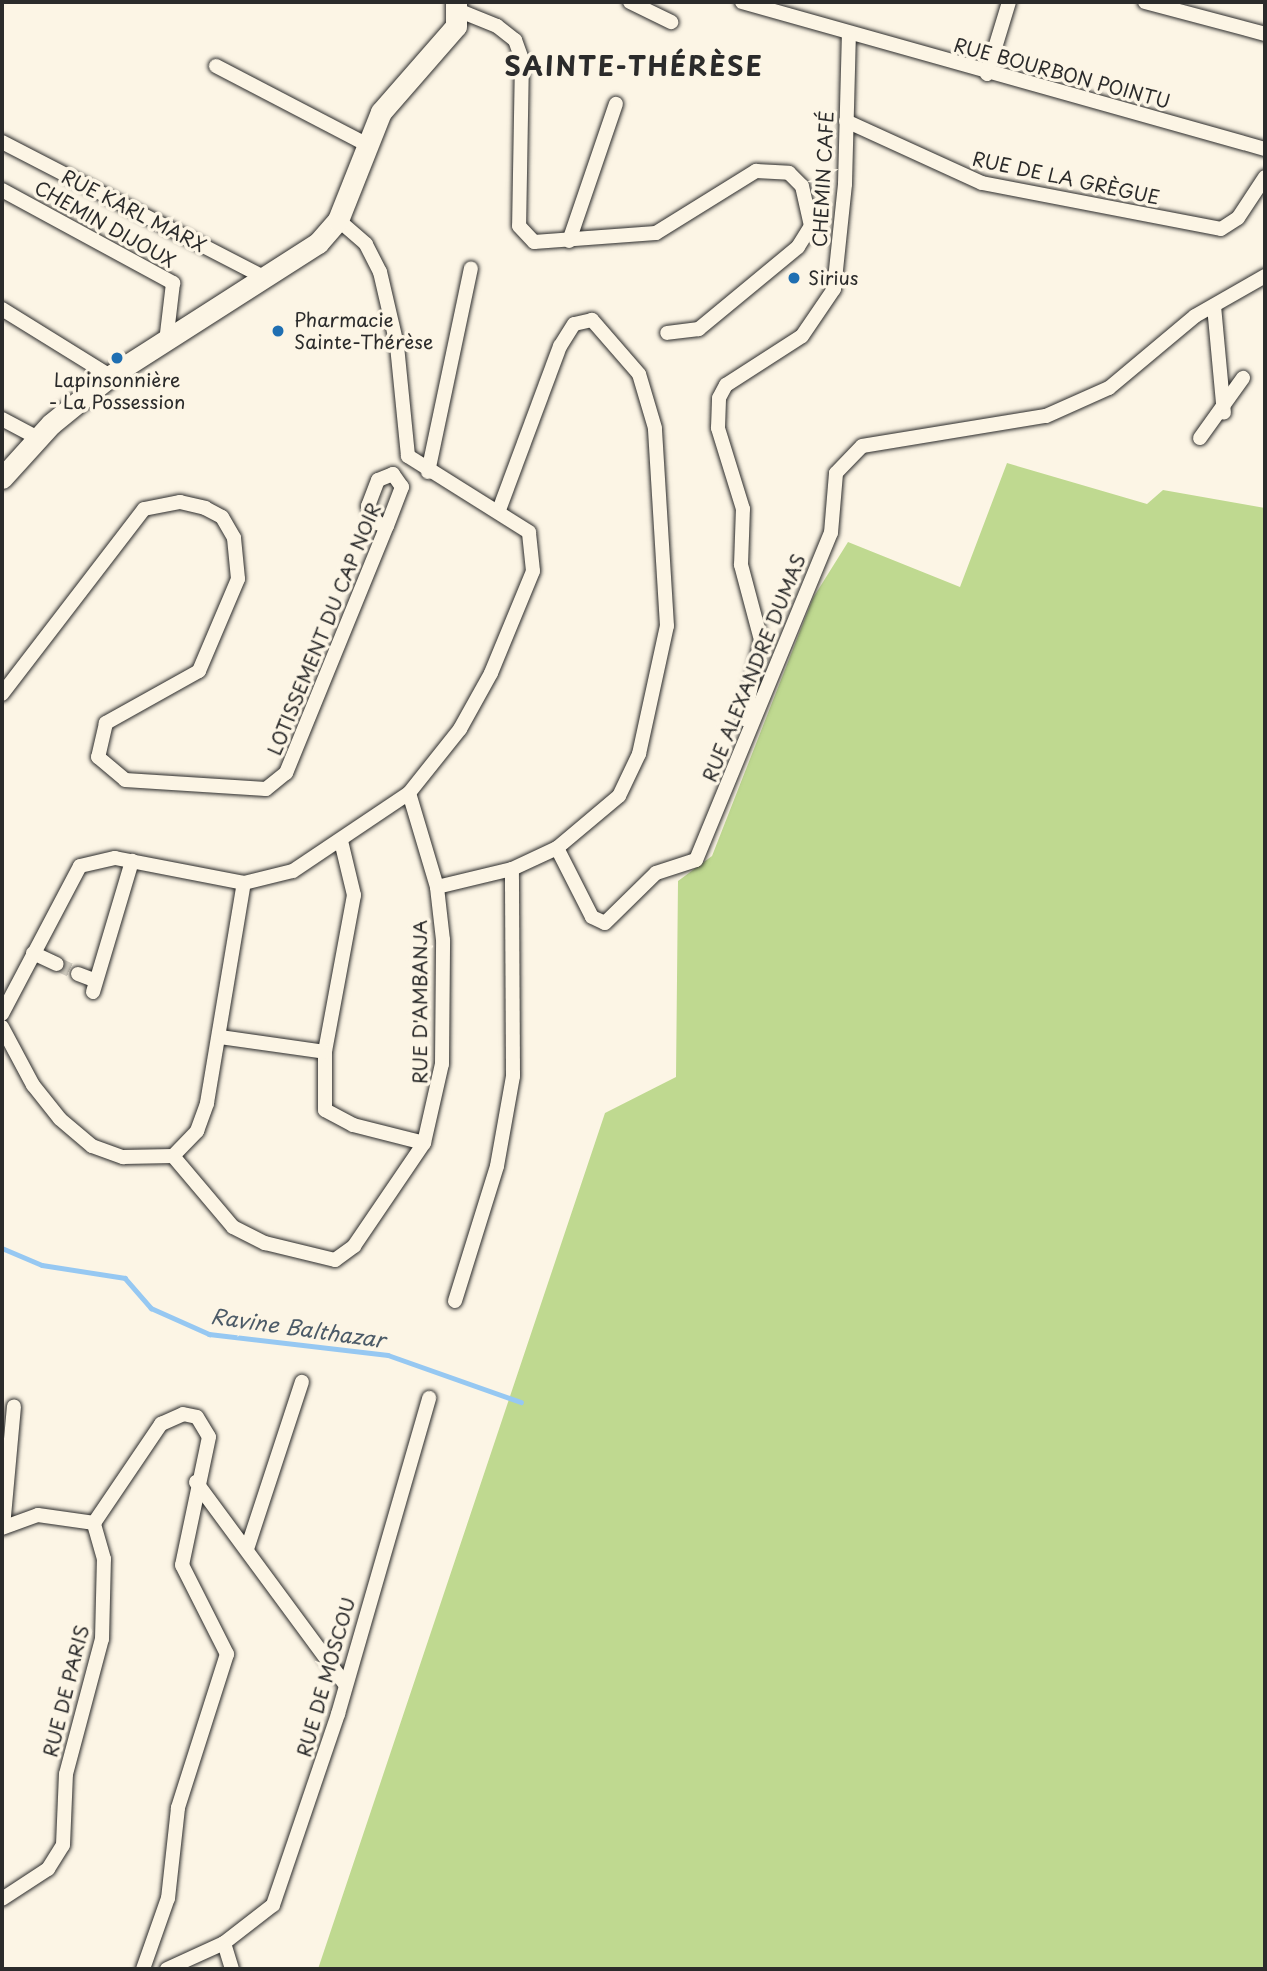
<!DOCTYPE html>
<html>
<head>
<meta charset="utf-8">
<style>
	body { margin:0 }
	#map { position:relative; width:1267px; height:1971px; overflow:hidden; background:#fcf5e5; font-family:"Playpen Sans",sans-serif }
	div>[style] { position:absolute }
	.green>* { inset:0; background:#bfd990 }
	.stream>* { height:4.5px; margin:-2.25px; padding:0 2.25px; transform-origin:2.25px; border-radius:2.25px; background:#96c8f2 }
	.minor-tunnel>* { height:14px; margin-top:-7px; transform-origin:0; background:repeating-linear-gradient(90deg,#d2cdc0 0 14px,transparent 0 21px) }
	.roads { filter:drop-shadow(0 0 2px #2b2b2b) drop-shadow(0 0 2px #2b2b2b) }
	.minor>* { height:14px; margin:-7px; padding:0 7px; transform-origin:7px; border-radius:7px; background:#fcf5e5 }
	.secondary>* { height:21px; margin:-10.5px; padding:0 10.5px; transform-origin:10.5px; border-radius:10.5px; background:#fcf5e5 }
	.dots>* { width:19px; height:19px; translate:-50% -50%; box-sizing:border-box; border:4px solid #fcf5e5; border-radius:50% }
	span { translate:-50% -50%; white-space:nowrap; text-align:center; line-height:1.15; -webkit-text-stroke:7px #fcf5e5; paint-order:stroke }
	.street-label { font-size:19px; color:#2b2b2b }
	.poi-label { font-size:19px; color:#2b2b2b }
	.left { translate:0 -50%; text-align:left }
	.water-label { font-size:21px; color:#4b5a67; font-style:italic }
	.district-label { font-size:26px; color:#2b2b2b; font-weight:700; letter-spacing:2px }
	.frame { position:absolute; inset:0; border:4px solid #2b2b2b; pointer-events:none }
</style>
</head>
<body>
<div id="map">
	<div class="green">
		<i style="clip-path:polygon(1007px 463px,1147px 504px,1163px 490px,1265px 508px,1265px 1969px,318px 1969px,605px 1113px,676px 1077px,678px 881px,712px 856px,813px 598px,848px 542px,960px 587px)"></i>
	</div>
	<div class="stream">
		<i style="left:2px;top:1248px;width:43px;rotate:23deg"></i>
		<i style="left:42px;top:1265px;width:84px;rotate:8.9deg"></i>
		<i style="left:125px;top:1278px;width:40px;rotate:49deg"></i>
		<i style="left:151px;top:1308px;width:64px;rotate:24.1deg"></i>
		<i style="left:209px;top:1334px;width:180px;rotate:6.7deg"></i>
		<i style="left:388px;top:1355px;width:141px;rotate:19.5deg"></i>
	</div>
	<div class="minor-tunnel">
		<i style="left:57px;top:964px;width:23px;rotate:25deg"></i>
	</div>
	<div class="roads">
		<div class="minor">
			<i style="left:630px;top:2px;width:46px;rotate:26deg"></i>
			<i style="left:742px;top:2px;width:543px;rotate:15.7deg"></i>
			<i style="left:1145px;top:2px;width:124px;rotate:14.9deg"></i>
			<i style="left:460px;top:11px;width:40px;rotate:22deg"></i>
			<i style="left:497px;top:26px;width:23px;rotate:38deg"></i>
			<i style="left:515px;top:40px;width:20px;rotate:70deg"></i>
			<i style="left:522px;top:59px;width:167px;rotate:91deg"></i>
			<i style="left:519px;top:226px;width:22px;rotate:47deg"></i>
			<i style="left:534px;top:242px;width:122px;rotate:-4.2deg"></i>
			<i style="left:656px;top:233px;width:118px;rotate:-31.8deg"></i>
			<i style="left:756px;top:171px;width:33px;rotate:3deg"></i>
			<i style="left:789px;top:173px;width:18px;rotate:45deg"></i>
			<i style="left:802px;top:186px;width:41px;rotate:77.3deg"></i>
			<i style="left:811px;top:226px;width:25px;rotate:122deg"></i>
			<i style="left:798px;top:247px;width:129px;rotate:140.4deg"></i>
			<i style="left:699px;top:329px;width:32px;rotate:173deg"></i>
			<i style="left:216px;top:66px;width:171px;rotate:27.5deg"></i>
			<i style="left:987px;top:74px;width:75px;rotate:-73deg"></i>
			<i style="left:846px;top:121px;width:149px;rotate:24.5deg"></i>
			<i style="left:982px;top:183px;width:243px;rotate:10.9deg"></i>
			<i style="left:1221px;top:229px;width:20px;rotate:-33deg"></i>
			<i style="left:1238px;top:218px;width:49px;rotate:-56.6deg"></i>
			<i style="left:2px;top:142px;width:298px;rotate:27.3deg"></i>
			<i style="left:2px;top:190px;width:195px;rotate:28.5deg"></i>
			<i style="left:173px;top:283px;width:59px;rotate:96.8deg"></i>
			<i style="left:569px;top:241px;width:145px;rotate:-71.1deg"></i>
			<i style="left:1214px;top:306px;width:107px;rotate:84.7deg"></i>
			<i style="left:2px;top:309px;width:127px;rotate:31.8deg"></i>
			<i style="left:2px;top:419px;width:40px;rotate:28deg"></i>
			<i style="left:1200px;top:438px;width:74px;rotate:-54.4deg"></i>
			<i style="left:428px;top:472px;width:208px;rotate:-78.1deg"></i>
			<i style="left:2px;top:694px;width:233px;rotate:-52.5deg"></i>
			<i style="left:144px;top:509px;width:37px;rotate:-11deg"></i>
			<i style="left:180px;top:502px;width:26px;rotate:13deg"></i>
			<i style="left:205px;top:508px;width:19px;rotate:28deg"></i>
			<i style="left:222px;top:517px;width:24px;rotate:60deg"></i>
			<i style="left:234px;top:538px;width:41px;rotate:84.4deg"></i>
			<i style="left:238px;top:579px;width:100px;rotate:113deg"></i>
			<i style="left:199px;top:671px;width:107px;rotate:150.8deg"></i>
			<i style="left:106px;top:723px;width:35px;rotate:103deg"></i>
			<i style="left:98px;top:757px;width:35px;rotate:40deg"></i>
			<i style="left:125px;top:780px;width:141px;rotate:3.7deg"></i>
			<i style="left:266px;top:789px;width:26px;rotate:-39deg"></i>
			<i style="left:286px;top:773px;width:267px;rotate:-67.8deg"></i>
			<i style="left:387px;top:526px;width:42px;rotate:-69deg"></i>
			<i style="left:402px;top:487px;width:16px;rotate:-125deg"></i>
			<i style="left:393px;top:474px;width:16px;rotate:158deg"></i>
			<i style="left:378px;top:480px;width:28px;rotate:111deg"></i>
			<i style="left:368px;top:506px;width:19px;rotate:62deg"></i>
			<i style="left:377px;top:523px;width:10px;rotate:17deg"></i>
			<i style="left:744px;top:719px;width:81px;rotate:-77.9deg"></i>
			<i style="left:761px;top:640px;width:78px;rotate:-104.9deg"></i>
			<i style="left:741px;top:565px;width:56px;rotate:-88deg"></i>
			<i style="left:743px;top:509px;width:85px;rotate:-107.2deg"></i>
			<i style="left:718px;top:428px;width:30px;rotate:-88deg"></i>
			<i style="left:719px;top:398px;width:15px;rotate:-62deg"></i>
			<i style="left:726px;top:385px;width:90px;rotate:-32.8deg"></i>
			<i style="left:802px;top:336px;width:57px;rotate:-55.8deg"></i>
			<i style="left:834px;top:289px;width:106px;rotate:-84deg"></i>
			<i style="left:845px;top:184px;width:150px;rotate:-88.5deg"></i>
			<i style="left:341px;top:841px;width:56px;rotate:76.5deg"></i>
			<i style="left:354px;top:895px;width:160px;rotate:100.5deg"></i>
			<i style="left:325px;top:1052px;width:58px;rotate:90deg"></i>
			<i style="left:325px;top:1110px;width:32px;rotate:28deg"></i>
			<i style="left:353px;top:1125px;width:73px;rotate:14.2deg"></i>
			<i style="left:557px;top:848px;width:77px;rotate:63.1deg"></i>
			<i style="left:592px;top:917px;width:14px;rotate:25deg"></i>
			<i style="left:605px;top:923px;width:71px;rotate:-44.4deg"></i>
			<i style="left:656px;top:873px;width:42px;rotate:-18deg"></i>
			<i style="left:696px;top:860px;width:354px;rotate:-67.6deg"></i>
			<i style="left:831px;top:533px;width:60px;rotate:-85.2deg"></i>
			<i style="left:836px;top:473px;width:37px;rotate:-46deg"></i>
			<i style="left:862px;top:446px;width:186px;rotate:-9.3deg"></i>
			<i style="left:1046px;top:416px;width:69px;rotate:-24deg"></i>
			<i style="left:1109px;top:388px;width:112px;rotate:-39.9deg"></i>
			<i style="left:1195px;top:316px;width:81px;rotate:-29.7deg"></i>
			<i style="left:437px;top:887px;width:77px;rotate:-13.5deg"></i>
			<i style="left:512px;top:869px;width:50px;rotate:-25deg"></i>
			<i style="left:557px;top:848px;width:81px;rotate:-40deg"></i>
			<i style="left:619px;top:796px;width:47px;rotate:-64.5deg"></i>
			<i style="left:639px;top:754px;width:131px;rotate:-77.7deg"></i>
			<i style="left:667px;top:626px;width:198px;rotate:-93.5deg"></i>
			<i style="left:655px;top:428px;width:56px;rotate:-106.5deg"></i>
			<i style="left:639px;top:374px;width:72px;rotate:-131deg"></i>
			<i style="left:592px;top:320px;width:18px;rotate:167deg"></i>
			<i style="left:574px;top:324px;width:26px;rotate:122deg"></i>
			<i style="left:560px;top:346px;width:175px;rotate:110.4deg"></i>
			<i style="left:33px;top:953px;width:26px;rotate:25deg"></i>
			<i style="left:78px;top:974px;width:19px;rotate:21deg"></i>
			<i style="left:93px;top:992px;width:137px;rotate:-73.4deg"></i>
			<i style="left:2px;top:1014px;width:167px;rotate:-62.2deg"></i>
			<i style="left:80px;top:866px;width:36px;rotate:-13deg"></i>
			<i style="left:115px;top:858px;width:131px;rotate:11deg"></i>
			<i style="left:244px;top:883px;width:50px;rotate:-13.8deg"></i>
			<i style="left:293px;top:871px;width:140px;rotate:-33.9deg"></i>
			<i style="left:409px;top:793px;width:82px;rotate:-51.4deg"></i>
			<i style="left:460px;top:729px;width:64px;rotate:-61deg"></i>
			<i style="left:491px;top:673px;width:110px;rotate:-67.6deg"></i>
			<i style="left:533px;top:571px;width:39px;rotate:-96deg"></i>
			<i style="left:529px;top:532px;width:143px;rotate:-147.9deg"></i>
			<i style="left:408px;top:456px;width:112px;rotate:-95.7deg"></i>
			<i style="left:397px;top:345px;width:75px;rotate:-103.1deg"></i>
			<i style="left:380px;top:272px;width:31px;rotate:-117deg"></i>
			<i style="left:366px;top:244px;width:37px;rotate:-139deg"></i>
			<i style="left:2px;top:1027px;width:66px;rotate:61.9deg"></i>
			<i style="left:33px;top:1085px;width:43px;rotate:51.5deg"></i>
			<i style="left:60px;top:1119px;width:42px;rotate:40.2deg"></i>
			<i style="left:92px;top:1146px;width:33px;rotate:20deg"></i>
			<i style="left:123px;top:1157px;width:50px;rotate:-1.1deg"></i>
			<i style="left:173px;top:1156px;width:35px;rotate:-46deg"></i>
			<i style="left:197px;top:1131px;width:30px;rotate:-70deg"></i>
			<i style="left:207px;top:1103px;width:223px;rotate:-80.5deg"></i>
			<i style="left:220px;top:1037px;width:106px;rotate:8.1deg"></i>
			<i style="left:173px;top:1156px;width:93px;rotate:49.8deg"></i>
			<i style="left:233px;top:1227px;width:36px;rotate:27deg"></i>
			<i style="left:265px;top:1243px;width:72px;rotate:13.7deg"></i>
			<i style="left:335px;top:1260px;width:24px;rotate:-36deg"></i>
			<i style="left:354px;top:1246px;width:125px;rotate:-55.8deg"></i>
			<i style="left:424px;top:1143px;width:81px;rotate:-77.2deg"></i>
			<i style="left:442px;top:1064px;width:124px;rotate:-89.5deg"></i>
			<i style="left:443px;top:940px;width:53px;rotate:-96.5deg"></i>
			<i style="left:437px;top:887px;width:98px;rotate:-106.6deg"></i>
			<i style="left:455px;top:1301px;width:141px;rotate:-72.7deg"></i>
			<i style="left:497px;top:1166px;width:91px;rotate:-79.9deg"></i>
			<i style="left:513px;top:1076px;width:207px;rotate:-90.3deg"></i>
			<i style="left:196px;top:1482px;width:250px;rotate:53.6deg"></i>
			<i style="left:94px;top:1523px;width:120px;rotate:-55.9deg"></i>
			<i style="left:161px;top:1424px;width:24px;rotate:-24deg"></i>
			<i style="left:183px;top:1414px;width:14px;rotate:12deg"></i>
			<i style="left:197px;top:1417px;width:23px;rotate:59deg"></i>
			<i style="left:209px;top:1437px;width:131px;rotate:101.9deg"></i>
			<i style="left:182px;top:1565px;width:100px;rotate:63.2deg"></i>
			<i style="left:227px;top:1654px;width:162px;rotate:107.7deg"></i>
			<i style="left:178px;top:1808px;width:91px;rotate:96.3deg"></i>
			<i style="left:168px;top:1898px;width:75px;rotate:109.4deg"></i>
			<i style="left:3px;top:1527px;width:121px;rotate:-84.8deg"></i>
			<i style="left:2px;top:1528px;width:38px;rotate:-20deg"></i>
			<i style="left:38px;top:1515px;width:57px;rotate:8.1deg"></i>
			<i style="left:247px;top:1549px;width:176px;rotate:-71.8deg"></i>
			<i style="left:2px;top:1899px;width:55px;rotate:-33.1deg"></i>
			<i style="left:48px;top:1869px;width:28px;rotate:-58deg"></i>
			<i style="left:63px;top:1845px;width:71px;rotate:-87.6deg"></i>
			<i style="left:66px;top:1774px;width:140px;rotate:-75.1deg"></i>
			<i style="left:102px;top:1639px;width:80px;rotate:-88.6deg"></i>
			<i style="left:104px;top:1559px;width:37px;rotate:-106deg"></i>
			<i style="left:224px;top:1943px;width:27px;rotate:73deg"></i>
			<i style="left:167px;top:1969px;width:63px;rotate:-24.5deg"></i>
			<i style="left:224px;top:1943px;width:62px;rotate:-37.8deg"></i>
			<i style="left:273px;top:1905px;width:202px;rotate:-71.2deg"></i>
			<i style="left:338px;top:1714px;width:329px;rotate:-73.9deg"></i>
		</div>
		<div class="secondary">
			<i style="left:2px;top:478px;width:73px;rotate:-47.8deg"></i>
			<i style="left:51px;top:424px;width:76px;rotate:-39.1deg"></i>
			<i style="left:110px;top:376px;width:247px;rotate:-32.6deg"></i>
			<i style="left:318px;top:243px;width:30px;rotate:-49deg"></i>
			<i style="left:338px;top:220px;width:116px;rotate:-68.3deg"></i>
			<i style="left:381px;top:112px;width:114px;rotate:-48.9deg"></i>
			<i style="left:456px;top:26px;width:24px;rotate:-90deg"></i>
		</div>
	</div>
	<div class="dots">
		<i style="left:794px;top:278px;background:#1f6fb2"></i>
		<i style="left:278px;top:331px;background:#1f6fb2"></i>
		<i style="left:117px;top:358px;background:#1f6fb2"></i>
	</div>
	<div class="street-label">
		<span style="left:1062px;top:73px;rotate:15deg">RUE BOURBON POINTU</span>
		<span style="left:1066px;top:178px;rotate:12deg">RUE DE LA GRÈGUE</span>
		<span style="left:823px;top:179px;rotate:-87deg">CHEMIN CAFÉ</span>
		<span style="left:134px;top:211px;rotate:27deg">RUE KARL MARX</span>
		<span style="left:105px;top:224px;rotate:29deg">CHEMIN DIJOUX</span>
		<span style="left:324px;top:629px;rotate:-68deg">LOTISSEMENT DU CAP NOIR</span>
		<span style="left:754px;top:668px;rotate:-68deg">RUE ALEXANDRE DUMAS</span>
		<span style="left:420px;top:1002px;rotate:-90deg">RUE D'AMBANJA</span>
		<span style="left:326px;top:1677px;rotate:-74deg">RUE DE MOSCOU</span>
		<span style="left:66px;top:1691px;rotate:-76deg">RUE DE PARIS</span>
	</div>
	<div class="poi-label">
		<span class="left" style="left:808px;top:278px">Sirius</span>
		<span class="left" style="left:294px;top:331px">Pharmacie<br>Sainte-Thérèse</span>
		<span style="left:117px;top:391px">Lapinsonnière<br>- La Possession</span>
	</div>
	<div class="water-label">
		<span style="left:298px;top:1327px;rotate:8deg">Ravine Balthazar</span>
	</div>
	<div class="district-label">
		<span style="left:634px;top:66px">SAINTE-THÉRÈSE</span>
	</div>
	<div class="frame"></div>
</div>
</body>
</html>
